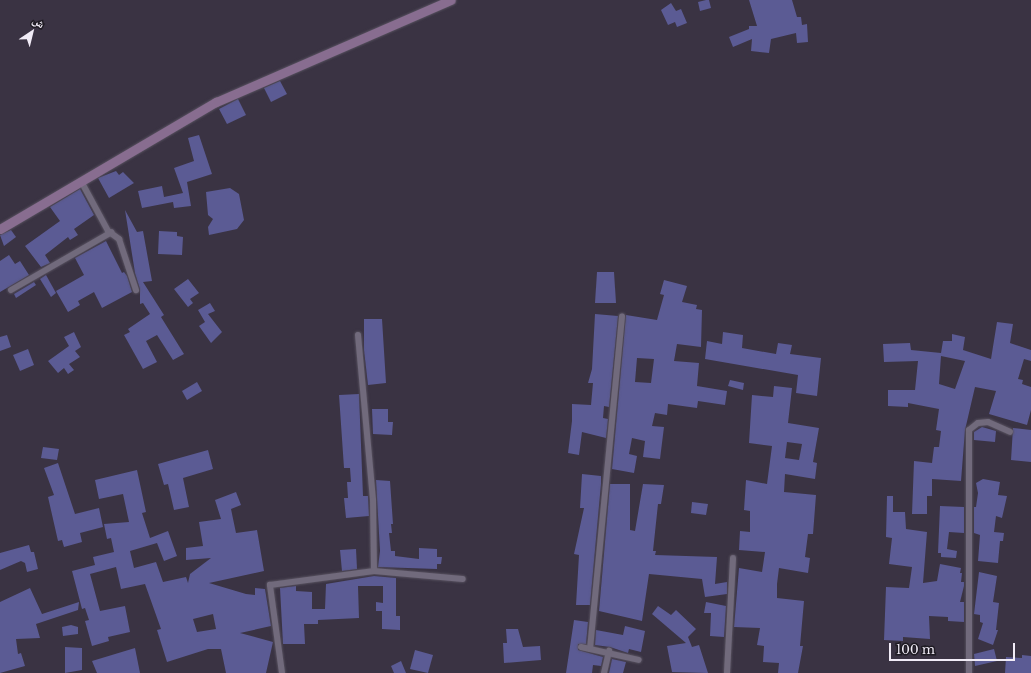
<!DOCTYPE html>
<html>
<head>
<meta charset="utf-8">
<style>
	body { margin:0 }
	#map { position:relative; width:1031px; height:673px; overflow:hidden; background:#3a3343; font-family:"Libre Baskerville","Noto Naskh Arabic",serif }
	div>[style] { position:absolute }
	.building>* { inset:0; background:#5b5b94 }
	.roads { filter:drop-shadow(0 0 1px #57515f) drop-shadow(0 0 1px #57515f) }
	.street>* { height:6px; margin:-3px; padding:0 3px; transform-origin:3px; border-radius:3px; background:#716a7c }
	.secondary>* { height:9px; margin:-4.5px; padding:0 4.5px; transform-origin:4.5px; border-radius:4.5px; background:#886d90 }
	span { translate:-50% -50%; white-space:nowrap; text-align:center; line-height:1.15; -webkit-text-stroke:4px #1f1c24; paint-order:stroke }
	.north { position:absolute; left:12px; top:12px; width:40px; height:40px; -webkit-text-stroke:3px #1f1c24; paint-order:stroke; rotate:35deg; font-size:11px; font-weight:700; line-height:16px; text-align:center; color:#f1ecf7 }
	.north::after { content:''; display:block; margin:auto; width:14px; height:18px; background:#f1ecf7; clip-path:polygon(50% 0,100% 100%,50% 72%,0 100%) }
	.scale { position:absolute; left:889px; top:643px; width:126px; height:18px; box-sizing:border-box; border:2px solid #f1ecf7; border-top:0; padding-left:5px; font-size:12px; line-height:14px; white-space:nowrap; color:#f1ecf7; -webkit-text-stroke:3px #1f1c24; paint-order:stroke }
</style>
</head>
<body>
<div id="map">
	<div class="building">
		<i style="clip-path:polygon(706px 0,709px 0,711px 8px,700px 11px,698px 2px)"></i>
		<i style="clip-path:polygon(749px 0,792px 0,797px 17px,801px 17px,802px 25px,807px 24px,808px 42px,797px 43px,796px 33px,771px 39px,769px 53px,751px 51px,752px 39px,733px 47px,729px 37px,749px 29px,749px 26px,757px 26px)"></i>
		<i style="clip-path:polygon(671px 3px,676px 11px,681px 9px,687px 23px,677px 27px,675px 22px,668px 25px,661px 10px)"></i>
		<i style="clip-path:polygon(280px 81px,287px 94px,271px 102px,264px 88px)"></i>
		<i style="clip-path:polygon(238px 99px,246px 115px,227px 124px,219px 109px)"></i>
		<i style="clip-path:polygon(199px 135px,212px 174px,187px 182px,191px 206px,174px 208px,173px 202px,142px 208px,138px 191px,162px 186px,164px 197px,183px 193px,174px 168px,194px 161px,188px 138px)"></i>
		<i style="clip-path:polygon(116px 171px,119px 175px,123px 172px,134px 183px,109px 198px,98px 178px)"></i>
		<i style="clip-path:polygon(230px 188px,239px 194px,244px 220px,237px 229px,209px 235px,208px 227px,213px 219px,208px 215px,206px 192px)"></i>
		<i style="clip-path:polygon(80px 189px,94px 215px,74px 229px,78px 235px,70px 240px,68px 237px,45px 255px,50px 263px,41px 267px,25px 246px,60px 221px,50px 207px)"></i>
		<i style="clip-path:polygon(125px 210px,137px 232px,143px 231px,152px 281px,143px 282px,164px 315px,161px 317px,184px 354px,173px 360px,157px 335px,146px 341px,157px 362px,143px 369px,124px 335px,130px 332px,128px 329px,150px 314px,143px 303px,140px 304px,140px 289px,135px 273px)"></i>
		<i style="clip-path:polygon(11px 230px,16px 237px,4px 246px,0 235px)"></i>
		<i style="clip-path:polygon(159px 231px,177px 232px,177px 236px,183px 237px,182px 255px,158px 254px)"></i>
		<i style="clip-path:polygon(106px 241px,122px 273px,124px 272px,127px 276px,132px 292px,102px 308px,94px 292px,78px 301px,80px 305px,68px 312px,56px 291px,84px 275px,75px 258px)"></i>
		<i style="clip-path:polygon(9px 255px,15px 264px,20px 261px,29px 275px,0 292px,0 261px)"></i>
		<i style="clip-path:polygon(597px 272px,614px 272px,616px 303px,595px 303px)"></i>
		<i style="clip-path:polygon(46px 275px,56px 293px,51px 297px,40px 279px)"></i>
		<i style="clip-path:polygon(188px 279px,199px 293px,190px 299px,193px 303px,188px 307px,174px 289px)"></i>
		<i style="clip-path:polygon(evenodd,664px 280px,687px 286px,682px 302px,697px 305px,696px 309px,702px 310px,701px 347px,677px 344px,674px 361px,699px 363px,697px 386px,727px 391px,725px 405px,698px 401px,697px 408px,668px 404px,667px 415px,655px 413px,652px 426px,664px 427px,660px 459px,643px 457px,645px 441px,632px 438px,629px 454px,637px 456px,634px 473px,612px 469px,626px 315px,657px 320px,664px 295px,660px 294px,664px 280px,637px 358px,654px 359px,651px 383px,635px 382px,637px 358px)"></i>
		<i style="clip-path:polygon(34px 282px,36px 285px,16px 298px,14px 294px)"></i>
		<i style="clip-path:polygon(210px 303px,215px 311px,208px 314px,222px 332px,211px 343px,199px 326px,205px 322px,198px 310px)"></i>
		<i style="clip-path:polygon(595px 314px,618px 316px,609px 407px,604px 406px,603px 418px,608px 419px,606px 438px,582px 432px,579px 455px,568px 453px,572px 421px,572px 404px,591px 405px,593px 383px,588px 383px,592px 369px)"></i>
		<i style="clip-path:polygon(364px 319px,382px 319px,386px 383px,368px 385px,364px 350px)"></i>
		<i style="clip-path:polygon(evenodd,997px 322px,1013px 324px,1010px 343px,1031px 350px,1031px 361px,1024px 359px,1018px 379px,1023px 380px,1022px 384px,1031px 387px,1031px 410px,1027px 425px,989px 414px,996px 391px,975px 387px,965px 430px,961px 481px,932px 479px,932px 496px,927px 496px,927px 514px,912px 514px,914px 461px,932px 463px,934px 447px,939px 447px,941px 431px,936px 430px,939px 409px,908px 403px,908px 407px,888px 406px,888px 390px,915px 390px,918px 361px,884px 362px,883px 344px,910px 343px,911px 350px,941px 353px,943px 341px,952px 341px,952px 334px,965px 337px,963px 350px,991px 359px,997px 322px,941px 356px,965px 361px,955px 389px,939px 384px,941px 356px)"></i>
		<i style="clip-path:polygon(74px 332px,81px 347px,75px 351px,80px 357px,69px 364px,74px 370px,68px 374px,64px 368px,58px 373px,48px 361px,69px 346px,64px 337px)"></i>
		<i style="clip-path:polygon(723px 332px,743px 335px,742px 348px,776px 354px,778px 343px,792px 345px,790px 354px,821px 358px,817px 396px,796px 393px,798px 375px,705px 359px,707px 341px,722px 344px)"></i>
		<i style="clip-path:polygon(7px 335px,11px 347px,0 351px,0 337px)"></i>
		<i style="clip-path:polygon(28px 349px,34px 365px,20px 371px,13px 355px)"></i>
		<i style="clip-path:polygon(730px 380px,744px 383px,743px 390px,728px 386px)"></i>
		<i style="clip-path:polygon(197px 382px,202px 391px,187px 400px,182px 391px)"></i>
		<i style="clip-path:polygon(evenodd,774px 386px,792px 388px,788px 423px,819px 428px,813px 462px,817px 463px,815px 479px,785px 474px,784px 492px,816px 495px,813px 534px,808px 534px,805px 557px,810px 558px,808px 573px,779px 568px,777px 584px,777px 598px,804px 601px,800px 646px,803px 646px,798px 673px,778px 673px,779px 663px,763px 662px,764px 646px,757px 645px,760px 628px,734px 627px,739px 568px,762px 572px,765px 552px,739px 550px,740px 531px,750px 532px,750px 511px,744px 510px,746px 480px,767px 484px,772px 446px,749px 443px,752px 395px,773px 397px,774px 386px,787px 442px,802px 444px,799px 460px,785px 458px,787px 442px)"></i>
		<i style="clip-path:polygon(359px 394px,363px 496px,368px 496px,369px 516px,346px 518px,344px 498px,348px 498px,347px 482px,351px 482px,350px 468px,344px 468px,339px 395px)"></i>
		<i style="clip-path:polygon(372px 409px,388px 409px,388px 422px,393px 422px,392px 435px,373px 434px)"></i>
		<i style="clip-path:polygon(982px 427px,996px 431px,995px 442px,974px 440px,974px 432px)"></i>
		<i style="clip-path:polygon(1013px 428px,1031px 430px,1031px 462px,1011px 460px)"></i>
		<i style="clip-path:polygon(43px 447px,59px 449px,57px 460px,41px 458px)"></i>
		<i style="clip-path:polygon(208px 450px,213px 469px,183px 478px,189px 507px,174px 510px,168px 484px,164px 485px,158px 464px)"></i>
		<i style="clip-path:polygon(58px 463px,75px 514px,99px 508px,103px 527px,80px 533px,82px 542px,64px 547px,62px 540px,58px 541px,48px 497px,54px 495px,44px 468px)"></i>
		<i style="clip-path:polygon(evenodd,137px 470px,146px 512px,142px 513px,150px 538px,168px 531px,177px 556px,164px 561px,157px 543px,130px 551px,134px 568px,156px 562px,163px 582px,186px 577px,188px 583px,190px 574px,211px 558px,186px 560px,186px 548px,203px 546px,199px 522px,221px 519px,215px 500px,236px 492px,241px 505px,231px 509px,236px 533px,257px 530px,264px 571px,209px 583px,246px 594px,255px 595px,255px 588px,265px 589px,271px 626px,240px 633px,273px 642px,266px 673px,226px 673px,221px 649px,208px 649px,167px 662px,157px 630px,161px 629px,145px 584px,121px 589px,116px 567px,90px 574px,100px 611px,125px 606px,130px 632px,108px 637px,109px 641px,92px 646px,85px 621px,89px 620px,85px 608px,82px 609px,72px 571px,95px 565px,93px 557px,114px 552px,111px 538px,107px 539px,104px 524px,129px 522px,123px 494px,99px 499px,95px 480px,137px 470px,213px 614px,216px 629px,197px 632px,193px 619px,213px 614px)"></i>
		<i style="clip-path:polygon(582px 474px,601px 476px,601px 484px,590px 605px,576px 605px,579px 555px,574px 554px,584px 508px,580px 508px)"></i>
		<i style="clip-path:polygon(983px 479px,1000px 482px,998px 495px,1007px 496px,1002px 518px,996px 516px,994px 532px,1004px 533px,1003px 541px,1000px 541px,998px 563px,978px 561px,980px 535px,974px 533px,974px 507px,976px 507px,978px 493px,976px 483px)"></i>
		<i style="clip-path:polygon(376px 480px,390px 481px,393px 524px,391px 524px,392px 533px,389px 533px,391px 551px,395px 551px,395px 556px,419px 559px,419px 548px,437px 549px,437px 557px,442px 557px,441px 564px,437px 564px,437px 569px,378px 567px,380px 551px)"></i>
		<i style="clip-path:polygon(610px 484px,630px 484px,630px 530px,635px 531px,643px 484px,664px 485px,661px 504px,658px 504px,653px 551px,656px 551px,655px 555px,717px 557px,715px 584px,727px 582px,727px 594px,705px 597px,702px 579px,649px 574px,642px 621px,599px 611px)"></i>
		<i style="clip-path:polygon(887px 496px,893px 496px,893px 512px,905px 512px,906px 529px,927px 532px,923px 583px,937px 581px,940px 564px,961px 568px,960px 573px,962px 573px,961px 582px,964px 582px,964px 586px,960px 602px,964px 602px,964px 622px,948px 621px,948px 617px,929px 616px,930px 639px,903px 637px,903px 641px,884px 640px,886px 587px,909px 588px,912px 567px,889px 564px,892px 538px,886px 537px)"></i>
		<i style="clip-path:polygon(692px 502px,708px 504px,706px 515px,691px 513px)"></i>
		<i style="clip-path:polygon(940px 506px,964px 507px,964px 533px,949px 532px,947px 549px,957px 551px,956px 558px,941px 557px,941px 553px,938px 553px)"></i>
		<i style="clip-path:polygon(29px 545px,31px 552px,34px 552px,38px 569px,27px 572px,25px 563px,21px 561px,0 570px,0 553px)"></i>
		<i style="clip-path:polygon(356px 549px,357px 569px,342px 571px,340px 550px)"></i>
		<i style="clip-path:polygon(979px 572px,997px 576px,993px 602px,999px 603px,996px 630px,998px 630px,993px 645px,978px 639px,983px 623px,980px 622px,980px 615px,974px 614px)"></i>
		<i style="clip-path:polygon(374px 576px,396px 578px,396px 616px,400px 616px,400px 630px,382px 629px,382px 611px,376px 611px,376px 602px,383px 603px,383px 586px,358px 586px,359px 618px,318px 620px,318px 624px,304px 624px,305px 644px,283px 644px,280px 588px,296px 586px,296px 591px,312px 592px,312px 609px,325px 609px,326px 584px)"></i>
		<i style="clip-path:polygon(30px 588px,42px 614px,79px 602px,78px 610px,36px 624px,40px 638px,16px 639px,18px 654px,21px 653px,25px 666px,0 673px,0 602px)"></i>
		<i style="clip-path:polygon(706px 602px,726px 606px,724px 637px,710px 636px,711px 613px,704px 613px)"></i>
		<i style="clip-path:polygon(658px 606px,671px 615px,676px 610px,696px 629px,688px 637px,692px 647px,699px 645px,708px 673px,672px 672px,667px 646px,686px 643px,652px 614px)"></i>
		<i style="clip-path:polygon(574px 620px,588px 622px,586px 644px,578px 644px,578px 650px,603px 657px,601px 666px,593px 665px,592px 673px,566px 673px)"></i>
		<i style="clip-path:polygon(71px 625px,78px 627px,78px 634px,63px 636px,62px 627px)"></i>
		<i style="clip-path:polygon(625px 626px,645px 631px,641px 652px,629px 649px,628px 653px,610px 647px,595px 645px,596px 630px,623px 635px)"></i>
		<i style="clip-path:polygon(506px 629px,518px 629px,523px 647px,540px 646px,541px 660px,504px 663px,503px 643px,507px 643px)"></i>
		<i style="clip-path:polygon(65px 647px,82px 648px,82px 670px,65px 673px)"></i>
		<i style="clip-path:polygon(135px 648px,140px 673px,97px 673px,92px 661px)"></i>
		<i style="clip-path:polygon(994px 649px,997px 661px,975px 666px,974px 654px)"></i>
		<i style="clip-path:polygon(415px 650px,433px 655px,428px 673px,410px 669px)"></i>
		<i style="clip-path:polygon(1022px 655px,1031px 656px,1031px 673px,1005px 673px,1006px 657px,1022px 658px)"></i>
		<i style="clip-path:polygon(612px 659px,626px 662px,623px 673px,609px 673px)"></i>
		<i style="clip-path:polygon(401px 661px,406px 673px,394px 673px,391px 666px)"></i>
	</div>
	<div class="roads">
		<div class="street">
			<i style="left:81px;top:181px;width:57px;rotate:61.6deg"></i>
			<i style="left:108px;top:231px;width:14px;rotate:36deg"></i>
			<i style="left:119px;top:239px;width:54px;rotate:71.6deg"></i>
			<i style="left:11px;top:290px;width:116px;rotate:-29.9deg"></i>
			<i style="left:358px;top:335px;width:166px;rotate:84.8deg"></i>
			<i style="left:373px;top:500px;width:71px;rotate:89.2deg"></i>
			<i style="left:581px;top:647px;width:59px;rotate:12.6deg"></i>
			<i style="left:590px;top:649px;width:334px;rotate:-84.5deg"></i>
			<i style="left:282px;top:673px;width:89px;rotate:-97.8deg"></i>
			<i style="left:270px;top:585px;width:105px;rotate:-7.7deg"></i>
			<i style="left:374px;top:571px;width:89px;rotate:5.1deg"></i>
			<i style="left:604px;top:673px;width:23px;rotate:-77deg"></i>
			<i style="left:727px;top:673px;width:115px;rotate:-87deg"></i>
			<i style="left:969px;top:673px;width:243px;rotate:-90deg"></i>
			<i style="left:969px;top:430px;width:11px;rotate:-38deg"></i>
			<i style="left:978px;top:423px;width:10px;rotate:-6deg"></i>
			<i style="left:988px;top:422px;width:24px;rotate:24deg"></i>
		</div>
		<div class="secondary">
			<i style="left:0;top:229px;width:251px;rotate:-30.5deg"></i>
			<i style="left:216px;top:102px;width:256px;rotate:-23.5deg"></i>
		</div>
	</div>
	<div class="north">ش</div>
	<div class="scale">100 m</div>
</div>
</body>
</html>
